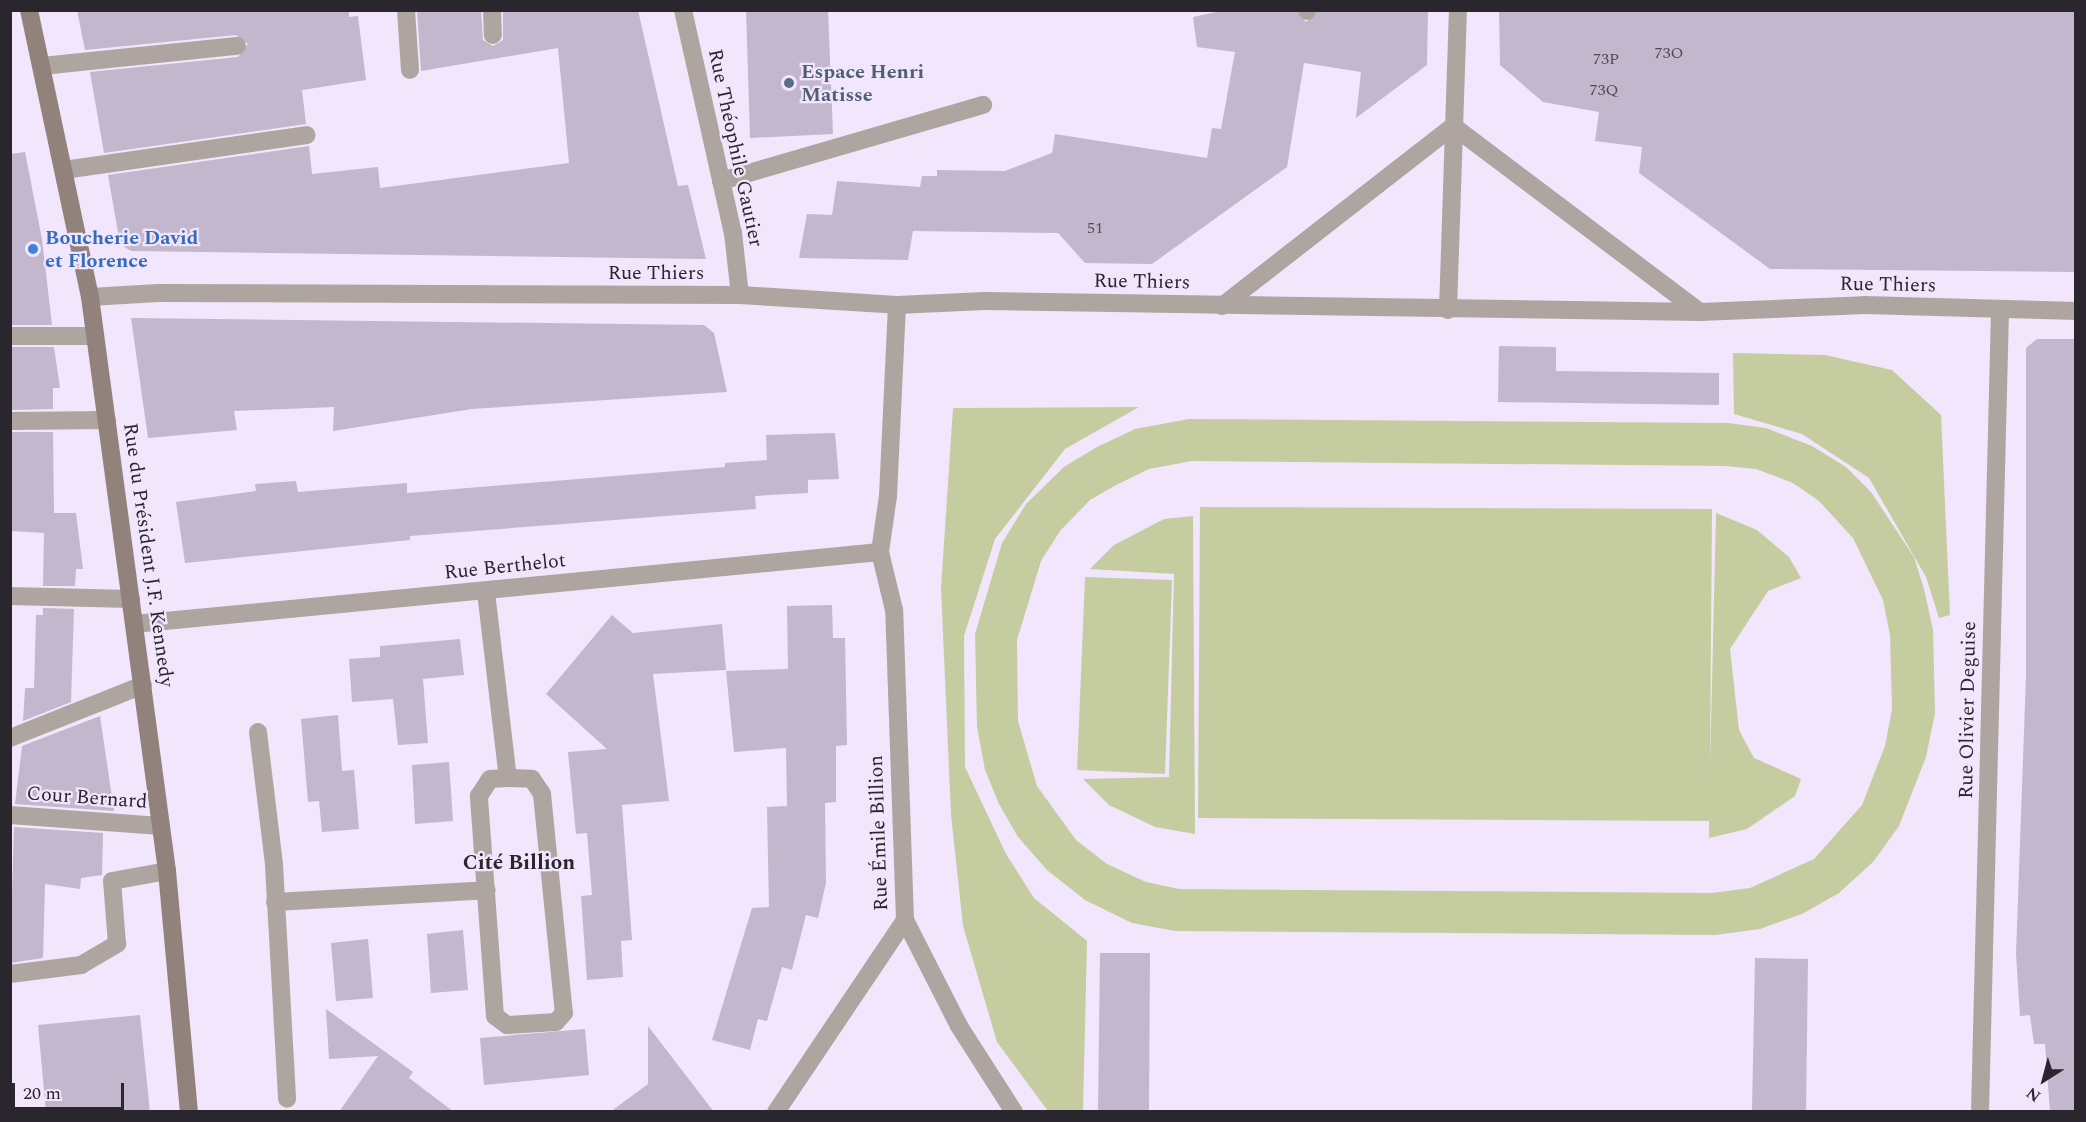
<!DOCTYPE html>
<html>
<head>
<meta charset="utf-8">
<style>
	body { margin:0 }
	#map { position:relative; width:2086px; height:1122px; overflow:hidden; background:#f1e6fc; font-family:Spectral,serif }
	div>[style] { position:absolute }
	.green>* { inset:0; background:#c5cda0 }
	.building>* { inset:0; background:#c2b7cc }
	.service>* { height:18px; margin:-9px; padding:0 9px; transform-origin:9px; border-radius:9px; background:#afa5a0 }
	.minor>* { height:18px; margin:-9px; padding:0 9px; transform-origin:9px; border-radius:9px; background:#afa5a0 }
	.secondary>* { height:18px; margin:-9px; padding:0 9px; transform-origin:9px; border-radius:9px; background:#92827c }
	.dots>* { width:16px; height:16px; translate:-50% -50%; box-sizing:border-box; border:3px solid #f1e6fc; border-radius:50% }
	span { translate:-50% -50%; white-space:nowrap; text-align:center; line-height:1.15; -webkit-text-stroke:4.5px #f1e6fc; paint-order:stroke }
	.number-label { font-size:16px; color:#504a56 }
	.number-label span { -webkit-text-stroke-width:0 }
	.service-label { font-size:20px; color:#4e5e75; font-weight:700 }
	.left { translate:0 -50%; text-align:left }
	.street-label { font-size:20px; color:#2a262e }
	.shop-label { font-size:20px; color:#366cbe; font-weight:700 }
	.neighbourhood-label { font-size:21px; color:#2a262e; font-weight:700 }
	.frame { position:absolute; inset:0; border:12px solid #2a262e; pointer-events:none }
	.north { position:absolute; left:2014px; top:1050px; width:60px; height:60px; -webkit-text-stroke:4px #f1e6fc; paint-order:stroke; rotate:216deg; font-size:16px; font-weight:700; line-height:24px; text-align:center; color:#2a262e }
	.north::after { content:''; display:block; margin:auto; width:21px; height:27px; background:#2a262e; clip-path:polygon(50% 0,100% 100%,50% 72%,0 100%) }
	.scale { position:absolute; left:12px; top:1083px; width:112px; height:27px; box-sizing:border-box; border:3px solid #2a262e; border-top:0; padding-left:8px; font-size:18px; line-height:21px; white-space:nowrap; color:#2a262e; -webkit-text-stroke:4px #f1e6fc; paint-order:stroke }
</style>
</head>
<body>
<div id="map">
	<div class="green">
		<i style="clip-path:polygon(1733px 353px,1825px 355px,1892px 370px,1941px 415px,1950px 615px,1939px 618px,1926px 577px,1869px 478px,1802px 434px,1734px 414px)"></i>
		<i style="clip-path:polygon(1139px 407px,1065px 449px,995px 539px,964px 636px,965px 767px,1006px 854px,1034px 898px,1087px 941px,1083px 1111px,1048px 1111px,997px 1042px,963px 926px,951px 815px,941px 588px,953px 408px)"></i>
		<i style="clip-path:polygon(evenodd,1189px 419px,1728px 423px,1766px 428px,1812px 446px,1846px 467px,1871px 492px,1914px 557px,1924px 589px,1933px 630px,1935px 713px,1926px 757px,1899px 826px,1873px 862px,1839px 893px,1802px 914px,1760px 929px,1715px 935px,1175px 931px,1132px 923px,1085px 900px,1047px 870px,1018px 837px,999px 804px,985px 770px,977px 727px,975px 634px,1002px 543px,1026px 504px,1064px 467px,1095px 448px,1135px 429px,1189px 419px,1192px 461px,1725px 466px,1756px 469px,1793px 483px,1819px 501px,1853px 538px,1883px 600px,1890px 635px,1892px 709px,1885px 746px,1862px 805px,1814px 859px,1750px 888px,1712px 893px,1179px 889px,1146px 882px,1107px 864px,1076px 840px,1037px 786px,1018px 721px,1017px 640px,1041px 561px,1060px 531px,1090px 500px,1116px 485px,1149px 469px,1192px 461px)"></i>
		<i style="clip-path:polygon(1200px 507px,1712px 509px,1710px 768px,1716px 513px,1757px 530px,1789px 557px,1801px 578px,1768px 591px,1730px 649px,1739px 730px,1754px 758px,1801px 779px,1795px 796px,1747px 829px,1709px 838px,1709px 821px,1198px 818px)"></i>
		<i style="clip-path:polygon(1193px 516px,1195px 834px,1155px 827px,1109px 805px,1083px 779px,1169px 777px,1174px 574px,1090px 569px,1114px 545px,1164px 519px)"></i>
		<i style="clip-path:polygon(1085px 577px,1172px 580px,1165px 774px,1077px 770px)"></i>
	</div>
	<div class="building">
		<i style="clip-path:polygon(77px 10px,349px 10px,349px 17px,358px 16px,366px 80px,302px 90px,306px 124px,104px 153px,90px 72px,238px 57px,248px 44px,236px 35px,85px 50px)"></i>
		<i style="clip-path:polygon(417px 10px,481px 10px,483px 40px,493px 46px,503px 40px,503px 10px,638px 10px,678px 186px,688px 185px,706px 259px,131px 251px,120px 244px,108px 175px,309px 146px,312px 174px,378px 167px,380px 188px,569px 163px,558px 48px,421px 71px)"></i>
		<i style="clip-path:polygon(746px 10px,828px 10px,833px 134px,750px 138px)"></i>
		<i style="clip-path:polygon(1226px 10px,1296px 10px,1306px 22px,1318px 10px,1428px 10px,1427px 65px,1356px 118px,1361px 72px,1304px 63px,1287px 167px,1152px 264px,1085px 263px,1058px 233px,913px 231px,908px 260px,799px 258px,807px 214px,832px 215px,837px 181px,920px 187px,922px 176px,937px 176px,937px 170px,1005px 171px,1052px 153px,1055px 134px,1207px 158px,1212px 128px,1221px 129px,1235px 52px,1197px 47px,1193px 17px)"></i>
		<i style="clip-path:polygon(1499px 10px,2076px 10px,2076px 272px,1770px 269px,1639px 173px,1642px 147px,1595px 141px,1599px 112px,1543px 102px,1500px 65px)"></i>
		<i style="clip-path:polygon(25px 152px,42px 239px,52px 325px,10px 325px,10px 154px)"></i>
		<i style="clip-path:polygon(131px 318px,704px 325px,714px 333px,727px 392px,472px 409px,333px 431px,334px 407px,234px 411px,237px 430px,148px 438px)"></i>
		<i style="clip-path:polygon(2037px 339px,2076px 339px,2076px 1112px,2050px 1112px,2045px 1044px,2034px 1044px,2030px 1015px,2020px 1016px,2016px 954px,2026px 676px,2026px 348px)"></i>
		<i style="clip-path:polygon(1499px 346px,1556px 347px,1556px 371px,1719px 373px,1719px 405px,1498px 402px)"></i>
		<i style="clip-path:polygon(10px 347px,54px 347px,60px 388px,53px 388px,53px 409px,10px 410px)"></i>
		<i style="clip-path:polygon(10px 432px,53px 432px,54px 513px,76px 513px,83px 569px,76px 569px,75px 586px,43px 586px,44px 533px,12px 531px)"></i>
		<i style="clip-path:polygon(835px 433px,839px 479px,808px 480px,808px 493px,755px 496px,756px 509px,410px 536px,410px 540px,185px 563px,176px 502px,256px 491px,255px 484px,296px 481px,298px 492px,407px 483px,407px 493px,725px 467px,725px 463px,767px 460px,766px 435px)"></i>
		<i style="clip-path:polygon(832px 605px,833px 638px,845px 638px,847px 745px,836px 746px,836px 802px,825px 803px,826px 883px,818px 918px,806px 915px,792px 970px,782px 967px,767px 1021px,758px 1019px,750px 1050px,712px 1040px,752px 908px,769px 907px,767px 807px,787px 806px,786px 748px,734px 752px,726px 671px,788px 669px,787px 606px)"></i>
		<i style="clip-path:polygon(43px 608px,74px 609px,71px 702px,23px 721px,25px 688px,34px 688px,36px 615px,43px 615px)"></i>
		<i style="clip-path:polygon(612px 615px,633px 633px,722px 624px,726px 670px,653px 674px,669px 801px,622px 805px,632px 940px,621px 941px,623px 977px,587px 980px,581px 896px,592px 895px,587px 833px,576px 834px,568px 752px,607px 749px,546px 694px)"></i>
		<i style="clip-path:polygon(460px 639px,464px 675px,423px 679px,428px 743px,398px 745px,393px 699px,352px 702px,349px 659px,380px 657px,380px 646px)"></i>
		<i style="clip-path:polygon(338px 715px,342px 771px,354px 770px,359px 829px,322px 832px,319px 801px,308px 802px,301px 719px)"></i>
		<i style="clip-path:polygon(100px 716px,114px 811px,15px 804px,22px 746px)"></i>
		<i style="clip-path:polygon(449px 762px,453px 821px,415px 824px,412px 765px)"></i>
		<i style="clip-path:polygon(14px 827px,103px 833px,102px 875px,81px 878px,80px 889px,45px 884px,43px 958px,10px 963px)"></i>
		<i style="clip-path:polygon(463px 930px,468px 990px,431px 993px,427px 934px)"></i>
		<i style="clip-path:polygon(368px 939px,373px 998px,336px 1001px,331px 943px)"></i>
		<i style="clip-path:polygon(1100px 953px,1150px 953px,1149px 1112px,1098px 1112px)"></i>
		<i style="clip-path:polygon(1755px 958px,1808px 959px,1806px 1112px,1752px 1112px)"></i>
		<i style="clip-path:polygon(326px 1009px,413px 1072px,409px 1078px,454px 1112px,339px 1112px,378px 1056px,329px 1059px)"></i>
		<i style="clip-path:polygon(140px 1015px,150px 1112px,46px 1112px,38px 1025px)"></i>
		<i style="clip-path:polygon(648px 1026px,714px 1112px,610px 1112px,648px 1084px)"></i>
		<i style="clip-path:polygon(585px 1029px,589px 1075px,484px 1085px,480px 1038px)"></i>
	</div>
	<div class="service">
		<i style="left:406px;top:10px;width:60px;rotate:86.2deg"></i>
		<i style="left:492px;top:10px;width:25px;rotate:88deg"></i>
		<i style="left:42px;top:66px;width:196px;rotate:-5.9deg"></i>
		<i style="left:64px;top:170px;width:245px;rotate:-8.2deg"></i>
		<i style="left:721px;top:181px;width:273px;rotate:-16.2deg"></i>
		<i style="left:10px;top:336px;width:84px"></i>
		<i style="left:10px;top:596px;width:121px;rotate:1.4deg"></i>
		<i style="left:10px;top:738px;width:143px;rotate:-21.7deg"></i>
		<i style="left:10px;top:815px;width:151px;rotate:4.2deg"></i>
	</div>
	<div class="minor">
		<i style="left:683px;top:10px;width:229px;rotate:77.4deg"></i>
		<i style="left:733px;top:233px;width:62px;rotate:83.6deg"></i>
		<i style="left:1307px;top:10px;width:1px;rotate:90deg"></i>
		<i style="left:90px;top:297px;width:68px;rotate:-3.4deg"></i>
		<i style="left:158px;top:293px;width:582px;rotate:0.2deg"></i>
		<i style="left:740px;top:295px;width:157px;rotate:3.6deg"></i>
		<i style="left:897px;top:305px;width:88px;rotate:-2.6deg"></i>
		<i style="left:985px;top:301px;width:715px;rotate:0.88deg"></i>
		<i style="left:1700px;top:312px;width:164px;rotate:-2.4deg"></i>
		<i style="left:1864px;top:305px;width:212px;rotate:1.6deg"></i>
		<i style="left:1222px;top:306px;width:293px;rotate:-37.9deg"></i>
		<i style="left:1453px;top:126px;width:309px;rotate:37deg"></i>
		<i style="left:1448px;top:310px;width:300px;rotate:-88.1deg"></i>
		<i style="left:10px;top:421px;width:97px;rotate:-0.6deg"></i>
		<i style="left:486px;top:592px;width:187px;rotate:83.3deg"></i>
		<i style="left:134px;top:624px;width:749px;rotate:-5.51deg"></i>
		<i style="left:258px;top:732px;width:134px;rotate:83.1deg"></i>
		<i style="left:274px;top:865px;width:234px;rotate:86.8deg"></i>
		<i style="left:508px;top:778px;width:24px;rotate:2deg"></i>
		<i style="left:532px;top:779px;width:18px;rotate:56deg"></i>
		<i style="left:542px;top:794px;width:220px;rotate:84.3deg"></i>
		<i style="left:564px;top:1013px;width:12px;rotate:132deg"></i>
		<i style="left:556px;top:1022px;width:49px;rotate:176.5deg"></i>
		<i style="left:507px;top:1025px;width:15px;rotate:-143deg"></i>
		<i style="left:495px;top:1016px;width:221px;rotate:-94.2deg"></i>
		<i style="left:479px;top:796px;width:20px;rotate:-57deg"></i>
		<i style="left:490px;top:779px;width:18px;rotate:-3deg"></i>
		<i style="left:275px;top:902px;width:212px;rotate:-3.2deg"></i>
		<i style="left:905px;top:920px;width:119px;rotate:63deg"></i>
		<i style="left:959px;top:1026px;width:102px;rotate:57.4deg"></i>
		<i style="left:10px;top:974px;width:72px;rotate:-7.2deg"></i>
		<i style="left:81px;top:965px;width:42px;rotate:-30.3deg"></i>
		<i style="left:117px;top:944px;width:63px;rotate:-94.5deg"></i>
		<i style="left:112px;top:881px;width:56px;rotate:-10.3deg"></i>
		<i style="left:776px;top:1112px;width:231px;rotate:-56.1deg"></i>
		<i style="left:905px;top:920px;width:310px;rotate:-92deg"></i>
		<i style="left:894px;top:610px;width:60px;rotate:-103.6deg"></i>
		<i style="left:880px;top:552px;width:57px;rotate:-81.9deg"></i>
		<i style="left:888px;top:496px;width:191px;rotate:-87.3deg"></i>
		<i style="left:1980px;top:1112px;width:802px;rotate:-88.57deg"></i>
	</div>
	<div class="secondary">
		<i style="left:29px;top:10px;width:293px;rotate:78deg"></i>
		<i style="left:90px;top:297px;width:579px;rotate:82.36deg"></i>
		<i style="left:167px;top:871px;width:242px;rotate:84.8deg"></i>
	</div>
	<div class="dots">
		<i style="left:789px;top:83px;background:#5c6f8a"></i>
		<i style="left:33px;top:249px;background:#3f7fe0"></i>
	</div>
	<div class="number-label">
		<span style="left:1669px;top:53px">73O</span>
		<span style="left:1606px;top:59px">73P</span>
		<span style="left:1604px;top:90px">73Q</span>
		<span style="left:1095px;top:228px">51</span>
	</div>
	<div class="service-label">
		<span class="left" style="left:801px;top:84px">Espace Henri<br>Matisse</span>
	</div>
	<div class="street-label">
		<span style="left:735px;top:148px;rotate:78deg">Rue Théophile Gautier</span>
		<span style="left:656px;top:273px">Rue Thiers</span>
		<span style="left:1142px;top:282px;rotate:1deg">Rue Thiers</span>
		<span style="left:1888px;top:285px;rotate:1deg">Rue Thiers</span>
		<span style="left:148px;top:555px;rotate:82deg">Rue du Président J.F. Kennedy</span>
		<span style="left:505px;top:567px;rotate:-6deg">Rue Berthelot</span>
		<span style="left:1968px;top:710px;rotate:-89deg">Rue Olivier Deguise</span>
		<span style="left:87px;top:798px;rotate:4deg">Cour Bernard</span>
		<span style="left:879px;top:833px;rotate:-92deg">Rue Émile Billion</span>
	</div>
	<div class="shop-label">
		<span class="left" style="left:45px;top:250px">Boucherie David<br>et Florence</span>
	</div>
	<div class="neighbourhood-label">
		<span style="left:519px;top:863px">Cité Billion</span>
	</div>
	<div class="frame"></div>
	<div class="north">N</div>
	<div class="scale">20 m</div>
</div>
</body>
</html>
